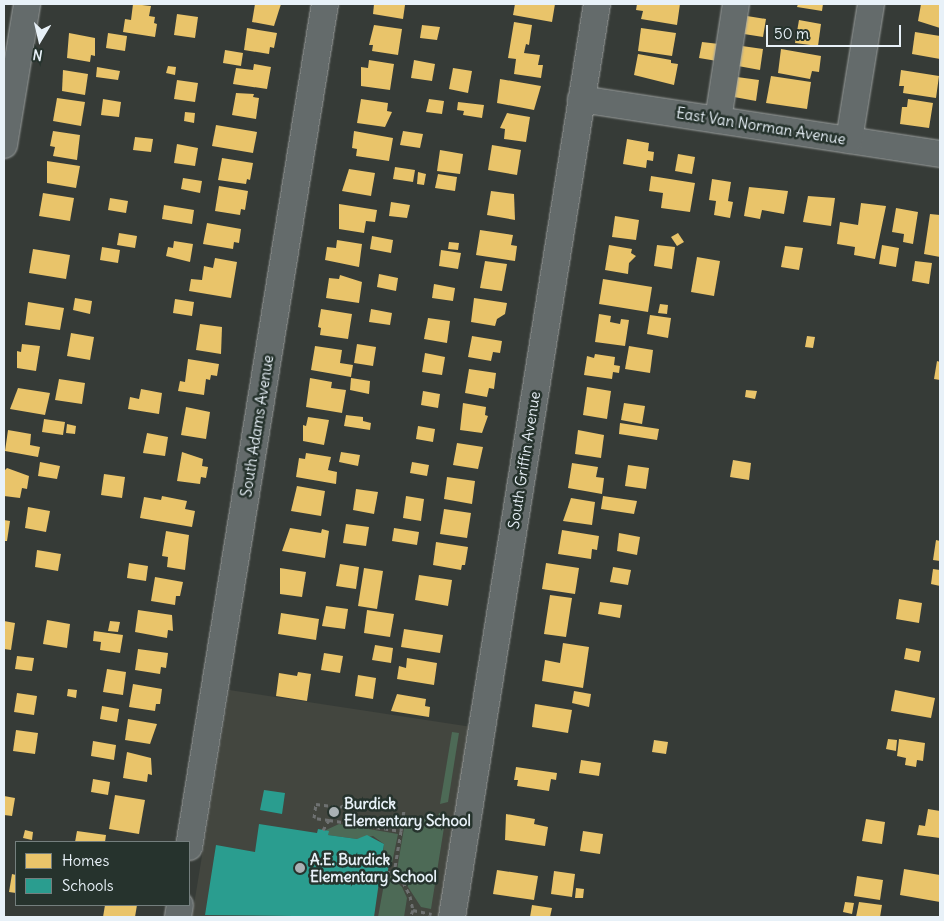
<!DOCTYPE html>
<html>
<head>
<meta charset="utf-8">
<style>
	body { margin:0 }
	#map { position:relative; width:944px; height:921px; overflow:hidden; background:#363b37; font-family:Delius,sans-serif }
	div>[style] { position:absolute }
	.built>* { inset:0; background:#43463f }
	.green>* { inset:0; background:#4d6a56 }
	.homes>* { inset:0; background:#e9c46a }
	.schools>* { inset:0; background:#2a9d8f }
	.path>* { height:3px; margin-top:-1.5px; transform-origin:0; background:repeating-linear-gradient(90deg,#6e7171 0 4px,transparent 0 8px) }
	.roads { filter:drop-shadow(0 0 1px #9b9f9e) drop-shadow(0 0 1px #9b9f9e) }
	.minor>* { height:26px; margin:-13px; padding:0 13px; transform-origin:13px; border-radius:13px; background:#646b6b }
	.dots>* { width:14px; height:14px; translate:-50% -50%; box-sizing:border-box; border:2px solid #26332d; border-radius:50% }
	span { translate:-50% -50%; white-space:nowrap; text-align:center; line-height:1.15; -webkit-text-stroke:5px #26332d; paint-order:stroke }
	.street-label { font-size:15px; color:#e8f1f8 }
	.poi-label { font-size:15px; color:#e8f1f8; font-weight:700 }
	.left { translate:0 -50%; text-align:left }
	.frame { position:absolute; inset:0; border:5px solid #e8f1f8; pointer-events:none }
	.legend { position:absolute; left:15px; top:841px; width:175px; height:65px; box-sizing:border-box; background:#26332d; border:1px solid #747f7e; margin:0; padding:6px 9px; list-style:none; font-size:15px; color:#e8f1f8 }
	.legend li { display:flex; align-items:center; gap:10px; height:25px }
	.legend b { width:25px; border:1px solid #747f7e }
	.north { position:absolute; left:15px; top:15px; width:50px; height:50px; -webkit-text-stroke:4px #26332d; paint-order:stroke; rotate:189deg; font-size:14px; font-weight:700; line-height:20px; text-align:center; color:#e8f1f8 }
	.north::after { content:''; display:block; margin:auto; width:18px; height:22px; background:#e8f1f8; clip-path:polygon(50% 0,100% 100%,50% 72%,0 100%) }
	.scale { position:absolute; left:766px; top:25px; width:135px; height:22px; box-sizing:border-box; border:2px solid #e8f1f8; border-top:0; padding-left:6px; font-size:15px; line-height:18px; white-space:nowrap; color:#e8f1f8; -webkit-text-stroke:4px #26332d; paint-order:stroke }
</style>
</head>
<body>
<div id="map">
	<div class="built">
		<i style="clip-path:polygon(229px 690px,472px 727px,442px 917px,192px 917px)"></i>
	</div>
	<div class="green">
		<i style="clip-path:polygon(452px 732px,459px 733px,448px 802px,440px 804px)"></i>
		<i style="clip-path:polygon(439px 813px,446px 815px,431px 909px,421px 907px,397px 870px,406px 816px,437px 821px)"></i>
		<i style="clip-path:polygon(339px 824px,398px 834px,392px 863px,382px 861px,384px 844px,373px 836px,357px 839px,328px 835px,326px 830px)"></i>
		<i style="clip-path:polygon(380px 875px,390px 876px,402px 887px,407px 898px,404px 917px,378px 917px,384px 884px,379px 883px)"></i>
	</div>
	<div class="homes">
		<i style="clip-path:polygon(133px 4px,151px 6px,149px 16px,155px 17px,154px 23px,157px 24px,155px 37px,123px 32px,125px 19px,131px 20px)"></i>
		<i style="clip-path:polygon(255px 4px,281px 4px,274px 26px,252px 22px)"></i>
		<i style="clip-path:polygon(374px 4px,405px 5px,403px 19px,373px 14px)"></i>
		<i style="clip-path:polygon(515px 4px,555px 4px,552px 22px,513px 15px)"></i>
		<i style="clip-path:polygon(637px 4px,680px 4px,677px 25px,641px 19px,643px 11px,636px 10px)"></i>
		<i style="clip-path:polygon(798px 4px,823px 4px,822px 11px,797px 7px)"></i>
		<i style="clip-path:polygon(921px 4px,940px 4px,940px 28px,918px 21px)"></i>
		<i style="clip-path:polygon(177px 14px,198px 17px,195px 38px,174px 35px)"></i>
		<i style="clip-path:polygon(747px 16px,766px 19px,763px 37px,744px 34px)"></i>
		<i style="clip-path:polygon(799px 20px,821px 24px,818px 46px,795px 43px)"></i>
		<i style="clip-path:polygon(514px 22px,532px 25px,529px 45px,526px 44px,524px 53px,540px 55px,538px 65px,543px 65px,541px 78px,514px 74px,516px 59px,508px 58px)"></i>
		<i style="clip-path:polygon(374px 25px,402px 29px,398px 55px,372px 51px,373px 45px,369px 45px)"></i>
		<i style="clip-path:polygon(422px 25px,440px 27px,437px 40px,420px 38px)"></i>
		<i style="clip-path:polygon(247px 28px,277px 33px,274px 48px,270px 47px,269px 54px,244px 50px)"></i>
		<i style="clip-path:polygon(641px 28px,676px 33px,672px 56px,638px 51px)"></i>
		<i style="clip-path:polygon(915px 32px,940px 36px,940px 59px,912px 54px)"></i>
		<i style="clip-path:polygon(69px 33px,95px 38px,95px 56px,91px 55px,90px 62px,67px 58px)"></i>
		<i style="clip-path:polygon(108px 33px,127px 36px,125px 51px,106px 48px)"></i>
		<i style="clip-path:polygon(702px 42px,719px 44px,717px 61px,699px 58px)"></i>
		<i style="clip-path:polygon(742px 46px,763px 49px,760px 70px,738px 66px)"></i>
		<i style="clip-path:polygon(781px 49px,821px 56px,819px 72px,812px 71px,810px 79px,778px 73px)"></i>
		<i style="clip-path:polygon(225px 50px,243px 53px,241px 66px,223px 63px)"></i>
		<i style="clip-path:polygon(638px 54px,671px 60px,671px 63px,678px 64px,674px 85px,634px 75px)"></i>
		<i style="clip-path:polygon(369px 60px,394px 64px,390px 90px,361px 86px,361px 67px,368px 68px)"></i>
		<i style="clip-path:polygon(414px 60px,435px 64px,432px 81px,411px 78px)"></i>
		<i style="clip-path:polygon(254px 64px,271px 67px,267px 89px,233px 84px,236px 68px,253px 70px)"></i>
		<i style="clip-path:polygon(168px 66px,176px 67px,175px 75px,166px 73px)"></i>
		<i style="clip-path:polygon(97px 67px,120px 71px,118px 80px,96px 77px)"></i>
		<i style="clip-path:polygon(453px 68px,472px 71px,468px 93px,449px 89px)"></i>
		<i style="clip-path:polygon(63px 70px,88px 74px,85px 95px,62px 91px)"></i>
		<i style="clip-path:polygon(901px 70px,939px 76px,936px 98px,903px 93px,904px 86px,899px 86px)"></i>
		<i style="clip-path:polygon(771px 76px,811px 82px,807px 109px,766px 103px)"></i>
		<i style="clip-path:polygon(737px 77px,759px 80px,756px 101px,734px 97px)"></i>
		<i style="clip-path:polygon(500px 79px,541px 86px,534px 110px,497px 103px)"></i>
		<i style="clip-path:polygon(177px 80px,198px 83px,195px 102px,174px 99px)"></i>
		<i style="clip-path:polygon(236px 93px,254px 94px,253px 97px,259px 98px,256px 119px,232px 115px)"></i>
		<i style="clip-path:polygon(57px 98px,85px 102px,81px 126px,53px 121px)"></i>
		<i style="clip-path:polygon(103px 99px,121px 102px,119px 117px,101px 115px)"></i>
		<i style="clip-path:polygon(361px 99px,388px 103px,387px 111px,392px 112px,385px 127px,357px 123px)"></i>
		<i style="clip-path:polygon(429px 99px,444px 101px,442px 114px,426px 112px)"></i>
		<i style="clip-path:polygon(908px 99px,933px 103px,929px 128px,900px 124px,902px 107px,907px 107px)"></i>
		<i style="clip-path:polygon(458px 102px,484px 105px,482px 118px,463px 115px,464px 111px,457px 110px)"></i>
		<i style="clip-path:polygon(185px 112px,195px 113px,194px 123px,184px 121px)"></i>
		<i style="clip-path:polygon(507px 113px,530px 117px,526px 142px,504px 139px,505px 129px,500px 128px)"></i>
		<i style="clip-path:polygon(216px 125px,257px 132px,253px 153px,212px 146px)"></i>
		<i style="clip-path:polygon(53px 131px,80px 135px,77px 160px,53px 156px,55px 147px,50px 146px)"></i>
		<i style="clip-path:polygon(354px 131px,393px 138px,389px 161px,356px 156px,357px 149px,352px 148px)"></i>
		<i style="clip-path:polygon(403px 131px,423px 134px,420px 148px,400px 145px)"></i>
		<i style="clip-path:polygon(135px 137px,153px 139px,151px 152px,133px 150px)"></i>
		<i style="clip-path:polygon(627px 139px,649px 143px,648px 151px,654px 152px,653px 161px,647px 160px,646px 168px,623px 164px)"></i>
		<i style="clip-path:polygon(177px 144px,198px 148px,195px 166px,174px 163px)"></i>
		<i style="clip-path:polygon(492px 145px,521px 150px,517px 175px,488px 170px)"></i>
		<i style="clip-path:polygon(440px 150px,463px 154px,460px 174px,437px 171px)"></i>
		<i style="clip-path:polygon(678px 154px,695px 157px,692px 174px,675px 171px)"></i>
		<i style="clip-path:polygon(222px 158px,253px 163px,250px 180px,247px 179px,246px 184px,218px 180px)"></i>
		<i style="clip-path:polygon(47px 161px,80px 166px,76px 188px,47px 183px)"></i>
		<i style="clip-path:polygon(395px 167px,415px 170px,413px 182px,393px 179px)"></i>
		<i style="clip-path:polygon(349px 169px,375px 173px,371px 196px,342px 191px)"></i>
		<i style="clip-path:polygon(418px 172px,426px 174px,424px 185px,417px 184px)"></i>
		<i style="clip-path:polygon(438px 174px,457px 177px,455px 191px,435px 188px)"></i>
		<i style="clip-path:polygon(651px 176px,695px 183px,690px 212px,661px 208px,663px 193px,649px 191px)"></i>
		<i style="clip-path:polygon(183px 178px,202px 181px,200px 193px,181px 189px)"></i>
		<i style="clip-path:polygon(712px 179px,731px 182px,728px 201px,733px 202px,730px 218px,714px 215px,716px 201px,709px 200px)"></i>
		<i style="clip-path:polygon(219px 186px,248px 191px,245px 210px,241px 209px,240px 215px,215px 211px)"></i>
		<i style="clip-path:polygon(749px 187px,788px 191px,784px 214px,762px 210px,760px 219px,744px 216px)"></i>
		<i style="clip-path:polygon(491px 191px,514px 194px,515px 220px,487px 215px)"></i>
		<i style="clip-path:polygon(43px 193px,74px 198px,70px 221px,39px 216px)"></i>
		<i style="clip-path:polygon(808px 196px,835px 198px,831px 226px,803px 222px)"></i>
		<i style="clip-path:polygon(110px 198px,128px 201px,126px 213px,108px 210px)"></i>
		<i style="clip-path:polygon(391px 202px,410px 205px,407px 218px,389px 216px)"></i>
		<i style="clip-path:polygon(861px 203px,886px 206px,875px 259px,854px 255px,855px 247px,837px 244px,840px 222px,858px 225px)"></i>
		<i style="clip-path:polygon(339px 204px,377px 210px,375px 222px,366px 221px,364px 233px,339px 229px)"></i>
		<i style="clip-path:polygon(164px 205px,194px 210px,192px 224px,162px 219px)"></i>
		<i style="clip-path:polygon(896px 208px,918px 212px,913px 244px,903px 242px,904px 234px,892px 232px)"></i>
		<i style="clip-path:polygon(930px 214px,940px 215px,940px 257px,924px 254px)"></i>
		<i style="clip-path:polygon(615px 216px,639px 220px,636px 240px,612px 237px)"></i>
		<i style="clip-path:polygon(207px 223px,241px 229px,239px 243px,234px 242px,233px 249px,203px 244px)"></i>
		<i style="clip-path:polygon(480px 230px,513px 235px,511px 245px,517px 246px,515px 261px,476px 255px)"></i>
		<i style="clip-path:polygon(119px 233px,137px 236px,135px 248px,117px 245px)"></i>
		<i style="clip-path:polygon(678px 233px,684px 242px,677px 246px,671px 237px)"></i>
		<i style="clip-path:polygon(372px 236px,393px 240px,391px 253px,370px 249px)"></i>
		<i style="clip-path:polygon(337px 240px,362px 244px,359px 267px,325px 260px,327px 247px,336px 248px)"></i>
		<i style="clip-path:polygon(174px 241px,193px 244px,190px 262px,166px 256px,168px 247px,173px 248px)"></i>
		<i style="clip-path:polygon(449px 242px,459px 243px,458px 250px,448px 249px)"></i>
		<i style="clip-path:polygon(609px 245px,632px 249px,631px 253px,636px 256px,629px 263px,628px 274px,605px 270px)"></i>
		<i style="clip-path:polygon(657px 245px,675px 247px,672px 269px,654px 266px)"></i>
		<i style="clip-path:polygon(882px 245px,899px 248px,896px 267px,879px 264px)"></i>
		<i style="clip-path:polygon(785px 246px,803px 248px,799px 270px,781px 267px)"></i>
		<i style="clip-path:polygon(102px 247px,120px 250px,118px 263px,100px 260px)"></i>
		<i style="clip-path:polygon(33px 249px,70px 255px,66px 279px,29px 273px)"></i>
		<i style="clip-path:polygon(441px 250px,461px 253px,458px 269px,439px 266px)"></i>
		<i style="clip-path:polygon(697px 257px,720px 261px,714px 296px,691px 292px)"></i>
		<i style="clip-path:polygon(215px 258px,237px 262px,231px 298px,189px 291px,191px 279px,202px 280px,204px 266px,213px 268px)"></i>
		<i style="clip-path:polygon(485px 261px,507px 264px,502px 291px,480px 288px)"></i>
		<i style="clip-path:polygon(915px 261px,932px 263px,929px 284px,912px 281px)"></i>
		<i style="clip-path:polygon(379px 274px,398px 278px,396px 291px,377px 287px)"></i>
		<i style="clip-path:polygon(340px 275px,362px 282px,359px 303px,326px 298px,329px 278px,339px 279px)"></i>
		<i style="clip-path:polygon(603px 279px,652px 287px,648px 312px,599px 304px)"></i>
		<i style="clip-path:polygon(434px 284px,455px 288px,453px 301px,432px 298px)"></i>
		<i style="clip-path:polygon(75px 298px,92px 301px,90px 314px,73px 310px)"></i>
		<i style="clip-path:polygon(474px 298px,507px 303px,505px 314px,497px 319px,495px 326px,471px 322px)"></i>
		<i style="clip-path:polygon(175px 299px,194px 302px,192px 316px,173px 313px)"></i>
		<i style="clip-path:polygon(28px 302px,64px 308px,60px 330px,25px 325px)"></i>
		<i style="clip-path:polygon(660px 304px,668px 305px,667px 314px,658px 313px)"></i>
		<i style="clip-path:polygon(321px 309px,352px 314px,348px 339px,320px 335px,321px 328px,318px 327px)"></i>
		<i style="clip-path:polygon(371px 309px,392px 313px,390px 325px,369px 322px)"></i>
		<i style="clip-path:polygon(599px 314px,611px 316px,610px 322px,620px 324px,621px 319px,629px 320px,625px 346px,595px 342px)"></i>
		<i style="clip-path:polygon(650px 315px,671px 318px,668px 338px,647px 334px)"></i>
		<i style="clip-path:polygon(428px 318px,450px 321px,447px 343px,424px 339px)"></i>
		<i style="clip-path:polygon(200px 324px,222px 327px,221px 354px,196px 350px)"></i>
		<i style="clip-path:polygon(71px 333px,94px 337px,90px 360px,67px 356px)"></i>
		<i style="clip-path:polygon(472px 336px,502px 341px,500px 353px,493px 352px,491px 361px,468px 357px)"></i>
		<i style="clip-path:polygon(807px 336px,815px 337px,813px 348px,805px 347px)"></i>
		<i style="clip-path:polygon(22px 344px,40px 346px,36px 371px,17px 368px,17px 351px,21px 352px)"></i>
		<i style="clip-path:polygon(357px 344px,376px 347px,373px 366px,354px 363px)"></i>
		<i style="clip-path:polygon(315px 346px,342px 350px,340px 363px,353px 365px,351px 377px,311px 370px)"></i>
		<i style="clip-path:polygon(629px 346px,653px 350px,650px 373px,625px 369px)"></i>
		<i style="clip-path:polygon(425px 353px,445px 357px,442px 375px,422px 372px)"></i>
		<i style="clip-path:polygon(595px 354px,615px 357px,614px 365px,620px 366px,619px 373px,613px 372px,612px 379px,584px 375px,587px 356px,594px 358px)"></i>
		<i style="clip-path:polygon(188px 359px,219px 364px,217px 376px,211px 375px,210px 380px,206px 379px,204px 395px,178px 391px,180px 381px,185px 382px)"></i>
		<i style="clip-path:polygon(937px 361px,940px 362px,940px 380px,934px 379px)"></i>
		<i style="clip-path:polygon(469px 369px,496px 373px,494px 389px,489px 388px,487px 397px,465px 393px)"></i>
		<i style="clip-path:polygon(310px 378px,332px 382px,331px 388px,346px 390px,342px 413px,306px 407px)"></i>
		<i style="clip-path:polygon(351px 378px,370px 381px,369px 394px,350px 390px)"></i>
		<i style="clip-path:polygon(59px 379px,85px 383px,82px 404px,55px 400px)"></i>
		<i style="clip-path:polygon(587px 387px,611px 391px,607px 419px,583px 415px)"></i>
		<i style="clip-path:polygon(18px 388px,50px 393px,45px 415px,10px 409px)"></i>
		<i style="clip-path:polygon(141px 389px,162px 393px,159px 414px,128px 409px,130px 397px,139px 399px)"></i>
		<i style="clip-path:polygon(746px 390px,757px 391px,755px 399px,745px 397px)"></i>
		<i style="clip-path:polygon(423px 391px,440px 394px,438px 408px,421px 405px)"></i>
		<i style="clip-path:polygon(463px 403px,486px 407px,485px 415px,488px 416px,482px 433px,460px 430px)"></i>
		<i style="clip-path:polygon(624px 403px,645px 406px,642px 424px,621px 420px)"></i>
		<i style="clip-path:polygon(186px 407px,210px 412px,206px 439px,181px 435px)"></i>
		<i style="clip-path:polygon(346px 415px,363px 417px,363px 421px,371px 423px,370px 430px,344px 426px)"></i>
		<i style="clip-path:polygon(308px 417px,329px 420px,324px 445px,303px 441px,303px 425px,306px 426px)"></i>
		<i style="clip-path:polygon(44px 419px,65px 422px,63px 435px,42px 432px)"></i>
		<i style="clip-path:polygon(620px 423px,659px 429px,657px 440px,619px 434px)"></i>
		<i style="clip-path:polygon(67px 424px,76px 426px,75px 434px,66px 433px)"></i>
		<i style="clip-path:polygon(418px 426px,435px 429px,433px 442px,416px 439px)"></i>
		<i style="clip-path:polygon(8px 430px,31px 434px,30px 445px,40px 447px,38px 457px,5px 451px)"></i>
		<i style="clip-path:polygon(578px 430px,604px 435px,601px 458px,575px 454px)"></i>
		<i style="clip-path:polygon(147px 433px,168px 437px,165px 456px,143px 453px)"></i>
		<i style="clip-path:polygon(457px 443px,483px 447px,478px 469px,453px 465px)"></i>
		<i style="clip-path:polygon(182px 452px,203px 459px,202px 466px,208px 467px,206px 478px,201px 477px,200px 484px,177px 481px)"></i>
		<i style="clip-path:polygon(341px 452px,360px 455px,358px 466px,339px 462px)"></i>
		<i style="clip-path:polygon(306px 453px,331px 457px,328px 470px,337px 472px,336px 484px,296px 477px,299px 458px,305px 459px)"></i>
		<i style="clip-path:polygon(733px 460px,751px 463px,749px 480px,730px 477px)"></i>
		<i style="clip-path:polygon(40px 462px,60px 466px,57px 479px,38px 476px)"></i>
		<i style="clip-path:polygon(412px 462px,429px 465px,427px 476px,410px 473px)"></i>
		<i style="clip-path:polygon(572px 463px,598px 467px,596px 477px,604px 478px,602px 494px,568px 488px)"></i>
		<i style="clip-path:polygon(628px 465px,649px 468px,646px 489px,625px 486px)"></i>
		<i style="clip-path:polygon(7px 468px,29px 476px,27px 489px,22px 488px,20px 498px,4px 496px,4px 471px)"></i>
		<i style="clip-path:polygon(104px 474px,125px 477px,122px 498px,101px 495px)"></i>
		<i style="clip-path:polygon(447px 477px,475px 481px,472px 504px,444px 499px)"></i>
		<i style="clip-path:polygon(297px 486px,325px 491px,321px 516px,291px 511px)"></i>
		<i style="clip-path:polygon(356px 489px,378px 492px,374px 514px,353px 510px)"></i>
		<i style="clip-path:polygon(162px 496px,187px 501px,185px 509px,195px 511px,192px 527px,140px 518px,144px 497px,161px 500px)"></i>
		<i style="clip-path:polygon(406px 496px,424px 499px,421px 521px,403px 518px)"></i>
		<i style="clip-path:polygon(603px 496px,637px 501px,634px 514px,601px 509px)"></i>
		<i style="clip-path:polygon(571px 498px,595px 502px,592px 525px,563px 521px)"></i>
		<i style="clip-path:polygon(28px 507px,50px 511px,46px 532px,25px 528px)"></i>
		<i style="clip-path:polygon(444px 509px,471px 513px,467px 538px,440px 534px)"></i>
		<i style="clip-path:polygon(4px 520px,10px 521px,7px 541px,4px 541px)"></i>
		<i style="clip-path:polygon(346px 524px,369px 527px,366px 546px,343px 543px)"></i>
		<i style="clip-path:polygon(290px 528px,321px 533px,322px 529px,329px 531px,325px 558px,282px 551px)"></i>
		<i style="clip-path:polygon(394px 528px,419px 532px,417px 545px,392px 541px)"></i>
		<i style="clip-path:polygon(562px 530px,599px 536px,597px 550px,592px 549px,591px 559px,558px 554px)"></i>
		<i style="clip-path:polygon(166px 531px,189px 535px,185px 570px,167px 567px,168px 557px,162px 556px)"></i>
		<i style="clip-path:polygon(619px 533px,640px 537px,637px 555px,617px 551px)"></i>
		<i style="clip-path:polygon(936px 540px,940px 541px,940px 561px,933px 560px)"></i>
		<i style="clip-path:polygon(436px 542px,468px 547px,465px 565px,462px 565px,461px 570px,433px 565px)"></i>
		<i style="clip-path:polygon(37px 550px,61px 554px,58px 571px,35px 567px)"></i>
		<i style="clip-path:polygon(129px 563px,148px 566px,146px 581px,127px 578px)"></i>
		<i style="clip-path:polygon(546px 563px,579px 568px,575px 594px,542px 589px)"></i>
		<i style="clip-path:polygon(340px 564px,359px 567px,356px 589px,336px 586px)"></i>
		<i style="clip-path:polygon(613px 567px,631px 570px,628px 585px,610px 582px)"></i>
		<i style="clip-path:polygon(280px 568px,306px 572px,302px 597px,280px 594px)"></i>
		<i style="clip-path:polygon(364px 568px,383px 571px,377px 609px,358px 606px)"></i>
		<i style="clip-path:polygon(933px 569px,940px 570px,940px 586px,931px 584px)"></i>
		<i style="clip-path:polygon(419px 575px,452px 580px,448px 606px,415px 600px)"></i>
		<i style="clip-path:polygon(155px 577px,183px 582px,180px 596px,176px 596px,175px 605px,151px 601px)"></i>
		<i style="clip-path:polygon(550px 595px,572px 598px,566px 637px,544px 634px)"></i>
		<i style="clip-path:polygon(899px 599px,922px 603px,919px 623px,896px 619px)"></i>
		<i style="clip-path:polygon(600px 602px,622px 605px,620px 618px,598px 614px)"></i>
		<i style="clip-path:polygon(326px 606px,348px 609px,345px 629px,322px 626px)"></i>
		<i style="clip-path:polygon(138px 610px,172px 615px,173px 631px,168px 630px,167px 638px,135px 632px)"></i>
		<i style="clip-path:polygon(367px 610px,394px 614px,390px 637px,364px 633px)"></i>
		<i style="clip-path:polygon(281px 613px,319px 619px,316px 640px,278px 634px)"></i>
		<i style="clip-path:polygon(47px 620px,70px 624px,67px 648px,43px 644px)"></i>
		<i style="clip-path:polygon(4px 621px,15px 623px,11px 650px,4px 649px)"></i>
		<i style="clip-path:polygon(110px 621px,120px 622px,118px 632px,108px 631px)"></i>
		<i style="clip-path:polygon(404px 629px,443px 635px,440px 653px,401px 647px)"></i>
		<i style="clip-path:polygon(94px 631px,123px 635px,120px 653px,100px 650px,101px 642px,93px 641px)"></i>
		<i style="clip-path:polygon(563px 643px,589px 647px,583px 688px,542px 681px,545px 660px,560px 663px)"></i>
		<i style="clip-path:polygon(375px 645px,393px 648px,391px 663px,372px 660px)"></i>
		<i style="clip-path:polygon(906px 648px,921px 651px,919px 662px,904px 659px)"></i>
		<i style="clip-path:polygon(138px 649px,168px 653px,166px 668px,161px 667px,160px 674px,135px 670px)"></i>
		<i style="clip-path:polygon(324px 653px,343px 656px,340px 673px,321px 670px)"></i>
		<i style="clip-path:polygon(17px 656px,34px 658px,32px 671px,15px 669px)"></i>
		<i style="clip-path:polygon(407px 658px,437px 663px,434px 685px,397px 679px,399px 666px,406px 668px)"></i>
		<i style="clip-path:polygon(107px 669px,126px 672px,123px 695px,103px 692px)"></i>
		<i style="clip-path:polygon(298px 672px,311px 674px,307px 701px,276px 696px,279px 673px,297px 676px)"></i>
		<i style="clip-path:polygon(358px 675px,376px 678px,373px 699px,355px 696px)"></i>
		<i style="clip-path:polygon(133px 684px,162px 689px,160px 704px,156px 704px,155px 711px,129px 707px)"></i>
		<i style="clip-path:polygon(68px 689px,77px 690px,76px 698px,67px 696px)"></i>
		<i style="clip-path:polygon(895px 690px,935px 698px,931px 718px,891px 711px)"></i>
		<i style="clip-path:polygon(574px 691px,591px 694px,589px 707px,572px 703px)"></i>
		<i style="clip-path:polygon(17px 693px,37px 696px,34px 715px,14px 712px)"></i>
		<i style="clip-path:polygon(397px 694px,426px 699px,425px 706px,430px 707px,429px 717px,391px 711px)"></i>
		<i style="clip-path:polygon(535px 704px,572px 710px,568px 733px,532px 727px)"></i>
		<i style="clip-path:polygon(102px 706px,119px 709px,117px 722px,100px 719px)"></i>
		<i style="clip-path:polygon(128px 719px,157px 724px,150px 744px,125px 740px)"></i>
		<i style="clip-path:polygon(16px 730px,38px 733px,35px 754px,13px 751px)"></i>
		<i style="clip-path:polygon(888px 739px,897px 740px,896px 751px,886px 749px)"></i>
		<i style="clip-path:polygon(899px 739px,925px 743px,923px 761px,917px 760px,916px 767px,905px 765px,906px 758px,897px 756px)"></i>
		<i style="clip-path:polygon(654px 740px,668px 742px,666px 754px,652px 752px)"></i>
		<i style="clip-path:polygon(93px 741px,116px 745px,114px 760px,91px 756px)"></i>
		<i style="clip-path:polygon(127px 752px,151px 758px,152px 775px,148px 774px,147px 782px,123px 778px)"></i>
		<i style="clip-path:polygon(581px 760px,601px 763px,599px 776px,579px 773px)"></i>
		<i style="clip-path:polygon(516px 767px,557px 773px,556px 780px,551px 779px,549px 791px,517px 786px,518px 780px,514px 780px)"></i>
		<i style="clip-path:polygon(93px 779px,110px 782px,108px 795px,91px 792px)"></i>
		<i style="clip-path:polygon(115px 795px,145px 800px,139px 834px,109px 829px)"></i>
		<i style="clip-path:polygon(4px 796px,15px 798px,12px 816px,4px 815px)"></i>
		<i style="clip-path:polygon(928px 809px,940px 811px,940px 838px,917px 835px,919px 825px,925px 826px)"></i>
		<i style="clip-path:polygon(506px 814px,535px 819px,534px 824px,548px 827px,545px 846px,505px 840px)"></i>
		<i style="clip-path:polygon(866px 819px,885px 822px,882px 844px,862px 841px)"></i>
		<i style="clip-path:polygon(25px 830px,33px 832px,32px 840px,23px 838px)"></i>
		<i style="clip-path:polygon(77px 831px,106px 835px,105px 842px,75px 842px)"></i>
		<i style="clip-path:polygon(583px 831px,603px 834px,600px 854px,580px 851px)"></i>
		<i style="clip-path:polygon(904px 869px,940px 875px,940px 902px,900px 895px)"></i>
		<i style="clip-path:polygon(497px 870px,538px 876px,534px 900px,493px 894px)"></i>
		<i style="clip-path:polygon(554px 871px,575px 874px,572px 897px,551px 894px)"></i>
		<i style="clip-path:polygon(12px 874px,16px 875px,16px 893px,9px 892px)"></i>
		<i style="clip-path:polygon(857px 876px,883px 880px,880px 900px,854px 896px)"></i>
		<i style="clip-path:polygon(576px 888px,584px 889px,583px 898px,575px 898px)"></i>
		<i style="clip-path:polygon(845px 902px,854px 903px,852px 914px,843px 912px)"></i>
		<i style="clip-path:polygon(859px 902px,882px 905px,880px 917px,856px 917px)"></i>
		<i style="clip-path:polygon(105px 905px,137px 905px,135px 917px,103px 917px)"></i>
		<i style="clip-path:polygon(532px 905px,552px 908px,550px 917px,530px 917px)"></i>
	</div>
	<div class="schools">
		<i style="clip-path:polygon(264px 790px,285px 793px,282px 814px,260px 810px)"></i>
		<i style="clip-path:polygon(259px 824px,317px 833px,318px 829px,329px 831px,328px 835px,357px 839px,367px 835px,384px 844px,381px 862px,389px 864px,387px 876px,380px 875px,374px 917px,205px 915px,216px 845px,255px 852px)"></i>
	</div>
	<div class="path">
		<i style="left:329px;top:820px;width:15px;rotate:-172deg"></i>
		<i style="left:314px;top:818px;width:14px;rotate:-82deg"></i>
		<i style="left:316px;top:804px;width:24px;rotate:7deg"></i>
		<i style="left:340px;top:807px;width:14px;rotate:-25deg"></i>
		<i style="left:323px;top:830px;width:12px;rotate:-59deg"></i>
		<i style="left:329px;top:820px;width:73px;rotate:8.7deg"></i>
		<i style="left:401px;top:831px;width:43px;rotate:99.5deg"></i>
		<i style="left:394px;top:873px;width:13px;rotate:45deg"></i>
		<i style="left:403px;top:882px;width:16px;rotate:63deg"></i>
		<i style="left:410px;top:896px;width:14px;rotate:78deg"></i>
		<i style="left:413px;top:910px;width:8px;rotate:113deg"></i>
		<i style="left:401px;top:831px;width:22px;rotate:-82deg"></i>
		<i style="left:388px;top:872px;width:6px;rotate:9deg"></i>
		<i style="left:413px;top:910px;width:19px;rotate:12deg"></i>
	</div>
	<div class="roads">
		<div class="minor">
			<i style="left:581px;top:99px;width:363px;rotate:8.7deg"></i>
			<i style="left:718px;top:120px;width:117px;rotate:-81.2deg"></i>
			<i style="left:849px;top:140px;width:138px;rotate:-80.8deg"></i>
			<i style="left:4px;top:145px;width:143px;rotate:-80.7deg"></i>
			<i style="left:189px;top:847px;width:854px;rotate:-80.84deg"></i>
			<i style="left:178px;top:917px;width:12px;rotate:-81deg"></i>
			<i style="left:452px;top:917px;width:924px;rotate:-80.98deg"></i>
		</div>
	</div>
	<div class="dots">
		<i style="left:334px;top:812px;background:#aab1b4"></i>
		<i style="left:300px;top:868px;background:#aab1b4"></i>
	</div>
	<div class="street-label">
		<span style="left:761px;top:126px;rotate:9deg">East Van Norman Avenue</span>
		<span style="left:257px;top:426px;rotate:-81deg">South Adams Avenue</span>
		<span style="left:524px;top:460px;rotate:-81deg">South Griffin Avenue</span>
	</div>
	<div class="poi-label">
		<span class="left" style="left:344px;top:812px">Burdick<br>Elementary School</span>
		<span class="left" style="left:310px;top:868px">A.E. Burdick<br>Elementary School</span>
	</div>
	<div class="frame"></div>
	<ul class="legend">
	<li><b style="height:14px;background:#e9c46a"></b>Homes</li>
	<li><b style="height:14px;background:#2a9d8f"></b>Schools</li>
	</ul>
	<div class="north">N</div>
	<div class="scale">50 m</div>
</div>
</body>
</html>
